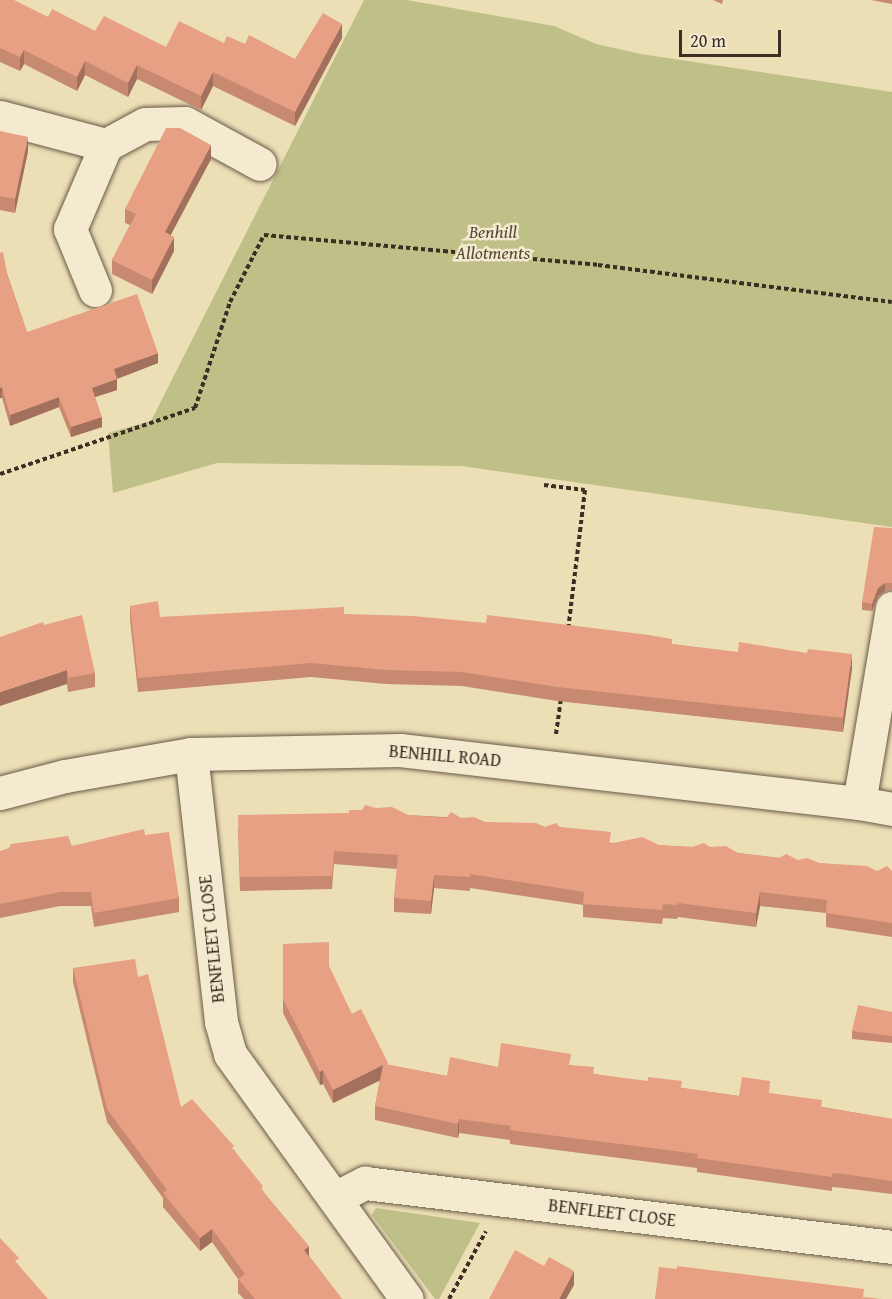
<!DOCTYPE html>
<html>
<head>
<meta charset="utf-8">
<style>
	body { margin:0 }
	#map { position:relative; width:892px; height:1299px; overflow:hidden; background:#ecdeb5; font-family:"Gentium Book Plus",serif }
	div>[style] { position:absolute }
	.green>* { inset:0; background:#bfbf88 }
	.path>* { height:4px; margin-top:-2px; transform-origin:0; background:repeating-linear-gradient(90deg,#3c2e23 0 4.5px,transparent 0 7.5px) }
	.roads { filter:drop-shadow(0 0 2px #685a48) drop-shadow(0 0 2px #685a48) }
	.minor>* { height:33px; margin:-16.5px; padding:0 16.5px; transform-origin:16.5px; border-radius:16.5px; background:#f3eacf }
	.wall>* { inset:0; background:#c78a71 }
	.shaded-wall>* { inset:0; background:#a2705c }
	.building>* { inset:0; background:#e7a083 }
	span { translate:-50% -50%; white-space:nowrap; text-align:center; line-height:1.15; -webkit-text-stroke:5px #f3eacf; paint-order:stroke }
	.park-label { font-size:18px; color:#564b37; font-style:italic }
	.street-label { font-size:18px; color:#3c2e23 }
	.scale { position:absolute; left:679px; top:30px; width:102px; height:27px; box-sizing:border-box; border:3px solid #3c2e23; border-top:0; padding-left:8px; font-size:18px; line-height:21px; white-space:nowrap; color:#3c2e23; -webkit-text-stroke:4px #f3eacf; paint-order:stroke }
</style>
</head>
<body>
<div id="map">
	<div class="green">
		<i style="clip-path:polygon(364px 0,407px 0,554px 26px,596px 44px,641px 54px,892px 92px,892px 527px,461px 466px,217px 463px,113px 493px,108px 433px,151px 421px)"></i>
		<i style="clip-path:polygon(376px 1208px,480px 1223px,439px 1299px,435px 1299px,372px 1215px)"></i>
	</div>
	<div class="path">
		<i style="left:0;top:474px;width:206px;rotate:-18.7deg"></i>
		<i style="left:195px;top:408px;width:112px;rotate:-71.7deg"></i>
		<i style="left:230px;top:302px;width:75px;rotate:-63.1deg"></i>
		<i style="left:264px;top:235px;width:335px;rotate:5.1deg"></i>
		<i style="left:598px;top:265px;width:296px;rotate:7.2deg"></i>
		<i style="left:544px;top:485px;width:41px;rotate:7deg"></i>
		<i style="left:585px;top:490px;width:141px;rotate:96.9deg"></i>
		<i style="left:556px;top:734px;width:37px;rotate:-82deg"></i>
		<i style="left:449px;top:1299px;width:77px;rotate:-61.4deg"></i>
	</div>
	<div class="roads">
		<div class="minor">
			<i style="left:0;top:117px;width:110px;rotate:14.8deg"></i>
			<i style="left:106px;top:145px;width:44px;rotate:-28.3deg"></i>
			<i style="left:145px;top:124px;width:40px;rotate:-1.4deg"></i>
			<i style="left:185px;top:123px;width:85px;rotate:28.7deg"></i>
			<i style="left:95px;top:290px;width:66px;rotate:-112.3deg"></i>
			<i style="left:70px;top:229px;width:91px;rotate:-66.8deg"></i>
			<i style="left:191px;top:754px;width:270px;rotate:83.6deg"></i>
			<i style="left:221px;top:1022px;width:33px;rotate:74deg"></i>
			<i style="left:230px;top:1054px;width:302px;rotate:54.2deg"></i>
			<i style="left:0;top:793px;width:67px;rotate:-14.7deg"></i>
			<i style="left:65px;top:776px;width:128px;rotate:-9.9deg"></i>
			<i style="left:191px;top:754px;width:209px;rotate:-1.1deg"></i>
			<i style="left:400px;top:750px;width:462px;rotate:6.6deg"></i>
			<i style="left:859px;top:803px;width:34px;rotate:10deg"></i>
			<i style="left:859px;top:803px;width:198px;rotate:-80.4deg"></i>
			<i style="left:335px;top:1198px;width:34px;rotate:-27deg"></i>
			<i style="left:365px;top:1183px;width:531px;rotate:6.92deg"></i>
		</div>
	</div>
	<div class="wall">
		<i style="clip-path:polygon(0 0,48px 17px,95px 31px,166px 47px,224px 43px,245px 44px,295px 59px,342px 38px,295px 126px,213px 86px,201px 110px,137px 79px,128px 97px,85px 75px,77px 91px,24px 64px,20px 71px,0 62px)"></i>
		<i style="clip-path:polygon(713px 0,723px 0,722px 4px)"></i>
		<i style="clip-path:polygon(871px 0,892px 0,892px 4px)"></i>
		<i style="clip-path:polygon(0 131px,28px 151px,15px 213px,0 210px)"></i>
		<i style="clip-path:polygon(211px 159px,170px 235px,174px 251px,152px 294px,112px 274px,112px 260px,130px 225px,125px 223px,125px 209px)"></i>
		<i style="clip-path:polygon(0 253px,27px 332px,158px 363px,117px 379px,117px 390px,95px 397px,102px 427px,71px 437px,59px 407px,10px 426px,2px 398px,0 398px)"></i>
		<i style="clip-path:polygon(892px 528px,892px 590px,885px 591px,878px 596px,872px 611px,862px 610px,862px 602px)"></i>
		<i style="clip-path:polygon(130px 606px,160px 617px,344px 614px,672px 644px,852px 668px,843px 732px,557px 701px,462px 686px,386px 684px,311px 677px,138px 692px,130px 620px)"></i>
		<i style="clip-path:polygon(44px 625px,95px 673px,95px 687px,68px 692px,67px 684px)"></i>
		<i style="clip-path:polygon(376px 808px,408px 815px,461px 818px,485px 822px,545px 827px,560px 827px,611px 843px,692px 847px,710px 847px,738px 853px,798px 860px,877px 871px,892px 871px,892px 937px,826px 927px,826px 913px,760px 906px,756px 927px,678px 917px,677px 919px,663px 918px,662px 924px,583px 917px,583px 905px,470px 888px,470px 891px,434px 888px,431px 914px,394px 912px,394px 898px,397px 869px,334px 864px,332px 889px,240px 891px,238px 829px,349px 813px,362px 810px)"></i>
		<i style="clip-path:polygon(145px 835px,179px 898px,179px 912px,94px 927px,91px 906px,60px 906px,0 918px,0 851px,72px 846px)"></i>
		<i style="clip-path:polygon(283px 944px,352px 1014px,388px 1065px,447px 1076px,498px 1067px,571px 1065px,594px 1074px,682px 1088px,739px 1096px,770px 1093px,822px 1107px,892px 1119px,892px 1194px,843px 1188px,832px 1187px,832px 1191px,697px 1172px,697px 1168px,510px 1144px,510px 1140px,459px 1133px,458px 1138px,375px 1120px,375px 1106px,380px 1080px,333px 1103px,323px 1084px,320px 1085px,283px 1013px)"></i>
		<i style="clip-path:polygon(73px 968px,138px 977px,181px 1107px,234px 1150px,309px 1256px,342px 1299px,244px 1299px,238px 1293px,238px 1279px,212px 1242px,200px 1251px,163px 1207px,163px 1198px,107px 1122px,73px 982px)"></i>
		<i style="clip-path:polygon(892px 1012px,892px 1043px,852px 1039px,852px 1031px)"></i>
	</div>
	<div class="shaded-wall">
		<i style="clip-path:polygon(342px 24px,342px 38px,295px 126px,295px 112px)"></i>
		<i style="clip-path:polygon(24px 50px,24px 64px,20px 71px,20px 57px)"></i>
		<i style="clip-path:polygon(85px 61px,85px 75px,77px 91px,77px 77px)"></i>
		<i style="clip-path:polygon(137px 65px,137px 79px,128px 97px,128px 83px)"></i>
		<i style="clip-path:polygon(213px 72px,213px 86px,201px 110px,201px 96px)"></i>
		<i style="clip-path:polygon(28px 137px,28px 151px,15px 213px,15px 199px)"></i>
		<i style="clip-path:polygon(211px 145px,211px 159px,165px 246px,165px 232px)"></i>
		<i style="clip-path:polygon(174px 237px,174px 251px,152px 294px,152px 280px)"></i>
		<i style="clip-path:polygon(158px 353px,158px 363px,114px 380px,114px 369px)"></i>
		<i style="clip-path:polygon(117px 379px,117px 390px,92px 398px,92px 388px)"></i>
		<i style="clip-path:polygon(2px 387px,2px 398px,0 398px,0 388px)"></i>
		<i style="clip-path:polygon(59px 397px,59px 407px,10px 426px,10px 415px)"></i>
		<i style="clip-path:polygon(102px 417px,102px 427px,71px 437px,71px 427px)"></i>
		<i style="clip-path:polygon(885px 583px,885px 591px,878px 596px,872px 611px,872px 604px,878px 588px)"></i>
		<i style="clip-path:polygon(852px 654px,852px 668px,843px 732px,843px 718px)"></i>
		<i style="clip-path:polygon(67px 670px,67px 684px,0 706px,0 692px)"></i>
		<i style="clip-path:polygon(434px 875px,434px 888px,431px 914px,431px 901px)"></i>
		<i style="clip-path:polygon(760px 892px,760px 906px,756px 927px,756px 913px)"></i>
		<i style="clip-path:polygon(383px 1065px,383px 1079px,333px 1103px,333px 1090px)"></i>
		<i style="clip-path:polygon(323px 1070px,323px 1084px,320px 1085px,320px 1072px)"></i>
		<i style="clip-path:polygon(459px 1119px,459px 1133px,458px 1138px,458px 1124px)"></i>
		<i style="clip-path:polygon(212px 1229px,212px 1242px,200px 1251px,200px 1238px)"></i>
		<i style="clip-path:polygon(309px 1246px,309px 1260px,304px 1250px)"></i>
		<i style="clip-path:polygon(574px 1271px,574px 1285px,566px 1299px,559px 1299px)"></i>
	</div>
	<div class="building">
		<i style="clip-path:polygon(0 0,14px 0,48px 17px,52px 9px,95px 31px,104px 16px,166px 47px,179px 21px,224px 43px,227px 36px,245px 44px,249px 35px,295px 59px,323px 13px,342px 24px,295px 112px,213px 72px,201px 96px,137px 65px,128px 83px,85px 61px,77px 77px,24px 50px,20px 57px,0 48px)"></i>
		<i style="clip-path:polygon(166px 128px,180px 128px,211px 145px,165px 232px,174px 237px,152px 280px,112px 260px,136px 214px,125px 209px)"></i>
		<i style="clip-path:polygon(0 131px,28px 137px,15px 199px,0 196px)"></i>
		<i style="clip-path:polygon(3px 252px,8px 278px,27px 332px,137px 294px,158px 353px,114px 369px,117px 379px,92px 388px,102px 417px,71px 427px,59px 397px,10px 415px,2px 387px,0 388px,0 253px)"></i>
		<i style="clip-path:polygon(874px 527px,892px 528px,892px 583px,885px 583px,878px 588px,872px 604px,862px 602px)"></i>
		<i style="clip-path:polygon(158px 601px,160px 617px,344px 607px,344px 614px,413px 616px,486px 623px,487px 615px,649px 635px,672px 639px,672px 644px,738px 652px,739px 642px,807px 653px,808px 649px,852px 654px,843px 718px,557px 687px,462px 672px,386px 670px,311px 663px,138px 678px,130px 606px)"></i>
		<i style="clip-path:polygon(82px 615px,95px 673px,68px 678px,67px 670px,0 692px,0 637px,43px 622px,44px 625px)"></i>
		<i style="clip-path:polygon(365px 805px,376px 808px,392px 807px,408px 815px,446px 818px,451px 812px,461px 818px,474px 817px,485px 822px,536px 823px,545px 827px,556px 823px,560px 827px,611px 832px,609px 844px,642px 837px,659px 845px,692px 847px,704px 843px,710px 847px,726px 846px,738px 853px,779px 858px,786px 854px,798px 860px,807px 858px,819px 863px,867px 866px,877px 871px,887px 866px,892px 871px,892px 923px,826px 913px,827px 900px,760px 892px,756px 913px,678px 903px,677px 905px,663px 904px,662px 910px,583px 904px,584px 892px,470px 874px,470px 877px,434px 875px,431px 901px,394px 898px,398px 855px,334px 851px,332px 876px,240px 877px,238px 815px,349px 813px,349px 810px,362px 810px)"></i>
		<i style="clip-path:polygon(144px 829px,145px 835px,169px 832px,179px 898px,94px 913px,91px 892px,60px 892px,0 904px,0 851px,9px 848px,11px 844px,68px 836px,72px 846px)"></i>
		<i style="clip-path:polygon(329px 942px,329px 966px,352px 1014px,361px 1009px,388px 1063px,385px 1064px,447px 1076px,450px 1057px,498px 1067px,501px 1043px,571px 1054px,569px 1065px,594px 1067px,593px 1074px,648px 1081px,648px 1077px,682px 1081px,681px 1088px,739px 1096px,742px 1077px,770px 1081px,769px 1093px,822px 1100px,821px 1107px,892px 1119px,892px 1181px,843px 1174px,832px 1173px,832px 1177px,697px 1158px,698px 1154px,510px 1130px,511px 1126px,459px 1119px,458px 1124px,375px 1106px,383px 1065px,333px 1090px,323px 1070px,320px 1072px,283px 999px,283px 944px)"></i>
		<i style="clip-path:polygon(135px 959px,138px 977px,148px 974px,181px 1107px,192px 1099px,234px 1146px,232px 1148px,263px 1186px,261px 1189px,309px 1246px,304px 1250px,342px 1299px,255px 1299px,238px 1279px,245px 1274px,212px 1229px,200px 1238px,163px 1193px,167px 1190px,107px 1109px,73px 968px)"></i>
		<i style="clip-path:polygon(858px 1005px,892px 1012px,892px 1036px,852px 1031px)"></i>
		<i style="clip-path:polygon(0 1238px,19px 1258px,15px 1261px,48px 1299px,0 1299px)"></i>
		<i style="clip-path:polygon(515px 1250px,544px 1266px,549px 1257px,574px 1271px,559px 1299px,489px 1299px)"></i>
		<i style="clip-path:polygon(677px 1266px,864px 1289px,863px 1297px,882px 1299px,655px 1299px,659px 1267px,677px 1269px)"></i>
	</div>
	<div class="park-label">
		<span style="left:493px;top:243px">Benhill<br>Allotments</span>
	</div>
	<div class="street-label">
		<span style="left:445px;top:756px;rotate:5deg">BENHILL ROAD</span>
		<span style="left:212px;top:939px;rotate:-96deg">BENFLEET CLOSE</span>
		<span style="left:612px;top:1213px;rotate:7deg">BENFLEET CLOSE</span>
	</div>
	<div class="scale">20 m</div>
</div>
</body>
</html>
